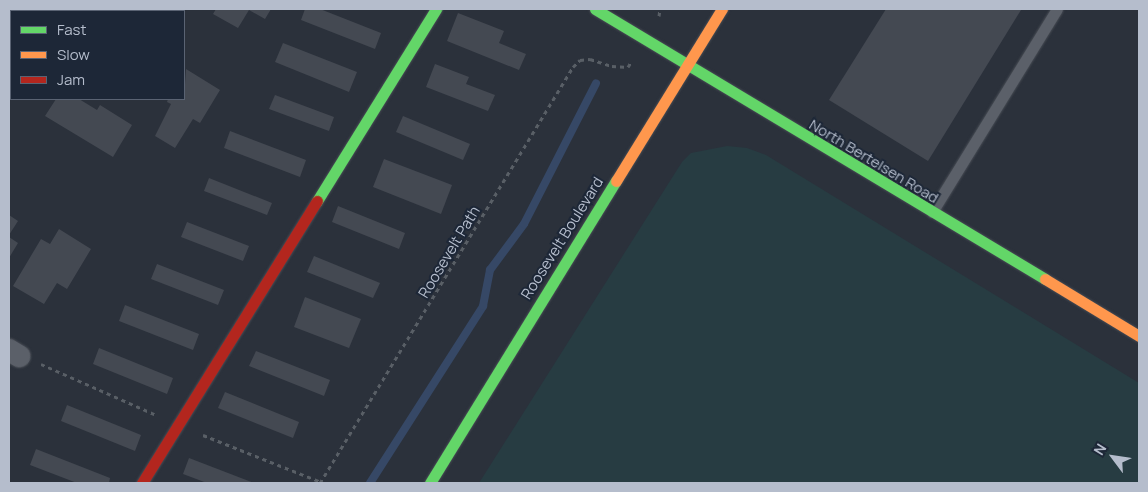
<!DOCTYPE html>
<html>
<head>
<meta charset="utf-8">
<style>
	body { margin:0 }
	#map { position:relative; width:1148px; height:492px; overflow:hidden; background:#2b313b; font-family:Manrope,sans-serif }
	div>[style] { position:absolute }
	.green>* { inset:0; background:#273c42 }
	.stream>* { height:8px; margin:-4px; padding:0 4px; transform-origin:4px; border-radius:4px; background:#364866 }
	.building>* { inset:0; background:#444952 }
	.path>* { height:3px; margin-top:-1.5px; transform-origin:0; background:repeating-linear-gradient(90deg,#595f66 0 4px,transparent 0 8px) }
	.roads { filter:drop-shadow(0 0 1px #474c54) drop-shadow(0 0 1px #474c54) }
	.lane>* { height:11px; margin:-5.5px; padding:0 5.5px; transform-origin:5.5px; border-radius:5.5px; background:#5b6069 }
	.street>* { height:22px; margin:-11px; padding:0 11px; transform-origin:11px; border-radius:11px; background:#5b6069 }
	.fast>* { height:11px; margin:-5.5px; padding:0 5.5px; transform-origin:5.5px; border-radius:5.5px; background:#63d668 }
	.slow>* { height:11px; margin:-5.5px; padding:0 5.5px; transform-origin:5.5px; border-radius:5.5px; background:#ff974d }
	.jam>* { height:11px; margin:-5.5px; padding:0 5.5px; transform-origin:5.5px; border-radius:5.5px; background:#b3261e }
	span { translate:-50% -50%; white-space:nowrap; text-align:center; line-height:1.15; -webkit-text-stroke:4px #1d2737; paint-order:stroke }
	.street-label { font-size:15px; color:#b5bdcc }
	.frame { position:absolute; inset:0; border:10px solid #b5bdcc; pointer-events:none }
	.legend { position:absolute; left:10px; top:10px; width:175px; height:90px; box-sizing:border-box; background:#1d2737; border:1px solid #5a6373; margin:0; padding:6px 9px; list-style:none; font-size:15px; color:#b5bdcc }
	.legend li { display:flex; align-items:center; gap:10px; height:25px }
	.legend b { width:25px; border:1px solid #5a6373 }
	.north { position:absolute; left:1088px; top:432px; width:50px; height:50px; -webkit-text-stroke:4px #1d2737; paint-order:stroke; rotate:301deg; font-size:14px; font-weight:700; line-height:20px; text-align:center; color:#b5bdcc }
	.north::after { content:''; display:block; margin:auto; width:18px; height:22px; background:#b5bdcc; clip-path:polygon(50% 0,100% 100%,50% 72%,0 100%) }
</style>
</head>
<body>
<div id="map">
	<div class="green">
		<i style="clip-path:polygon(727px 146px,747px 148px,766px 155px,1139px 383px,1139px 483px,479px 483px,682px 162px,691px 153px)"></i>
	</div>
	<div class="stream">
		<i style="left:370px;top:483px;width:210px;rotate:-57.4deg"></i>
		<i style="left:483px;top:306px;width:37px;rotate:-79deg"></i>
		<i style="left:490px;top:270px;width:57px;rotate:-53.5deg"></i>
		<i style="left:524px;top:224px;width:158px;rotate:-62.9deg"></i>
	</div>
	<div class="building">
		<i style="clip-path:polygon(216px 9px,271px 9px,265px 19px,249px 10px,238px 28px,213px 14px)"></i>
		<i style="clip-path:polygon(305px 9px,320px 9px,381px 33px,375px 49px,301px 20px)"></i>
		<i style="clip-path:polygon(886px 9px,1021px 10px,928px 161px,829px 100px)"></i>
		<i style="clip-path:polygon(458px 13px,504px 31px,499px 43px,526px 54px,519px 70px,447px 41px)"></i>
		<i style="clip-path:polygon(9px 39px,11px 91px,9px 92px)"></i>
		<i style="clip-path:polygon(283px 43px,357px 72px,349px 92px,275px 62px)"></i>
		<i style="clip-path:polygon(435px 64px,469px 77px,466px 84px,495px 95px,488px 111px,426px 87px)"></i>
		<i style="clip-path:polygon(186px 69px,220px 90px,200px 123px,193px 119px,175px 148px,155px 136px,171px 104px,167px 102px,168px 99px,184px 99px)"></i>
		<i style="clip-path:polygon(275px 95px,334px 117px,329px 131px,269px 109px)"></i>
		<i style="clip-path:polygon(56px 99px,79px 99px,97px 110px,100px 105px,132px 125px,113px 157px,45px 116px)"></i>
		<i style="clip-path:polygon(403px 116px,470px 144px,463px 160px,396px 132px)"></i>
		<i style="clip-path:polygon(230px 131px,306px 160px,300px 177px,224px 148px)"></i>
		<i style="clip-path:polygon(384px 159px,452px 185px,441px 214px,373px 187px)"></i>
		<i style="clip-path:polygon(209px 178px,272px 203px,267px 215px,204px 191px)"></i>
		<i style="clip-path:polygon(338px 206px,405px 233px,399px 249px,332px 222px)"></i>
		<i style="clip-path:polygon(9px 215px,18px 221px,9px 235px)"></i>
		<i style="clip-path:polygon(187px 222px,249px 246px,243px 261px,181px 237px)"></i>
		<i style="clip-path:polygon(59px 229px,91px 249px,67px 289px,57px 283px,44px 304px,13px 286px,41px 239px,50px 244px)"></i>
		<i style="clip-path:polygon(9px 237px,18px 243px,9px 258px)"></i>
		<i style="clip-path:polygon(314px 256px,380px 283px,373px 298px,307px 272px)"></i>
		<i style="clip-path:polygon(157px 264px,224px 290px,218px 305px,151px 279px)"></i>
		<i style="clip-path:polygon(305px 297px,361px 319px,349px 348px,294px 327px)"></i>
		<i style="clip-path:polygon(125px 305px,199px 334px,193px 350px,119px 321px)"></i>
		<i style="clip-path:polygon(99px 348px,173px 378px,167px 394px,93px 364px)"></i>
		<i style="clip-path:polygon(256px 351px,330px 380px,324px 396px,249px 366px)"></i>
		<i style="clip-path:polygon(225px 392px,299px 422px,293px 438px,218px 408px)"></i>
		<i style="clip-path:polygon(67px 405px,141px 435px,135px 451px,61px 421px)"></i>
		<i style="clip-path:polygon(36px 449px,110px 478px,109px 483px,77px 483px,30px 465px)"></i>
		<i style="clip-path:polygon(189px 458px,254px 483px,207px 483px,183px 474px)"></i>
	</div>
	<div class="path">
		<i style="left:659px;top:16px;width:7px;rotate:-82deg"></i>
		<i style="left:41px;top:364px;width:124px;rotate:23.9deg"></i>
		<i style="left:203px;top:435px;width:127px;rotate:21.7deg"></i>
		<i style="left:320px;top:483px;width:487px;rotate:-58.7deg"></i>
		<i style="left:573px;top:67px;width:10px;rotate:-45deg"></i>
		<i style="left:580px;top:60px;width:10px;rotate:-6deg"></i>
		<i style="left:590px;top:59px;width:23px;rotate:18deg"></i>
		<i style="left:612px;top:66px;width:16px;rotate:4deg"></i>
		<i style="left:628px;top:67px;width:6px;rotate:-59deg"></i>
	</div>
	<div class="roads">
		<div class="lane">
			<i style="left:932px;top:212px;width:238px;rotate:-58.4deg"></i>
		</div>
		<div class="street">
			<i style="left:130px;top:11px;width:2px;rotate:-63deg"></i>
			<i style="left:9px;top:350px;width:12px;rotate:31deg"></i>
		</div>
		<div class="fast">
			<i style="left:595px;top:9px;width:525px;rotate:30.96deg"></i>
			<i style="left:317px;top:201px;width:226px;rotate:-58.2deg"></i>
			<i style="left:430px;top:483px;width:355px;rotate:-58.4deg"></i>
		</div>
		<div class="slow">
			<i style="left:616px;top:181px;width:202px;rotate:-58.4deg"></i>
			<i style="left:1045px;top:279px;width:110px;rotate:31.2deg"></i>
		</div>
		<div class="jam">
			<i style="left:142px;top:483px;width:332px;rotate:-58.2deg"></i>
		</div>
	</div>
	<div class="street-label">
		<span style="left:874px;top:161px;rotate:31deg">North Bertelsen Road</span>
		<span style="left:562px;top:238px;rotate:-58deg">Roosevelt Boulevard</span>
		<span style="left:449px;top:252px;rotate:-59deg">Roosevelt Path</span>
	</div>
	<div class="frame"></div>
	<ul class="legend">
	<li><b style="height:6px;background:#63d668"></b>Fast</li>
	<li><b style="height:6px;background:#ff974d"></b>Slow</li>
	<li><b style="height:6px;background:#b3261e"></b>Jam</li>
	</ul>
	<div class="north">N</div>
</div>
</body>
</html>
